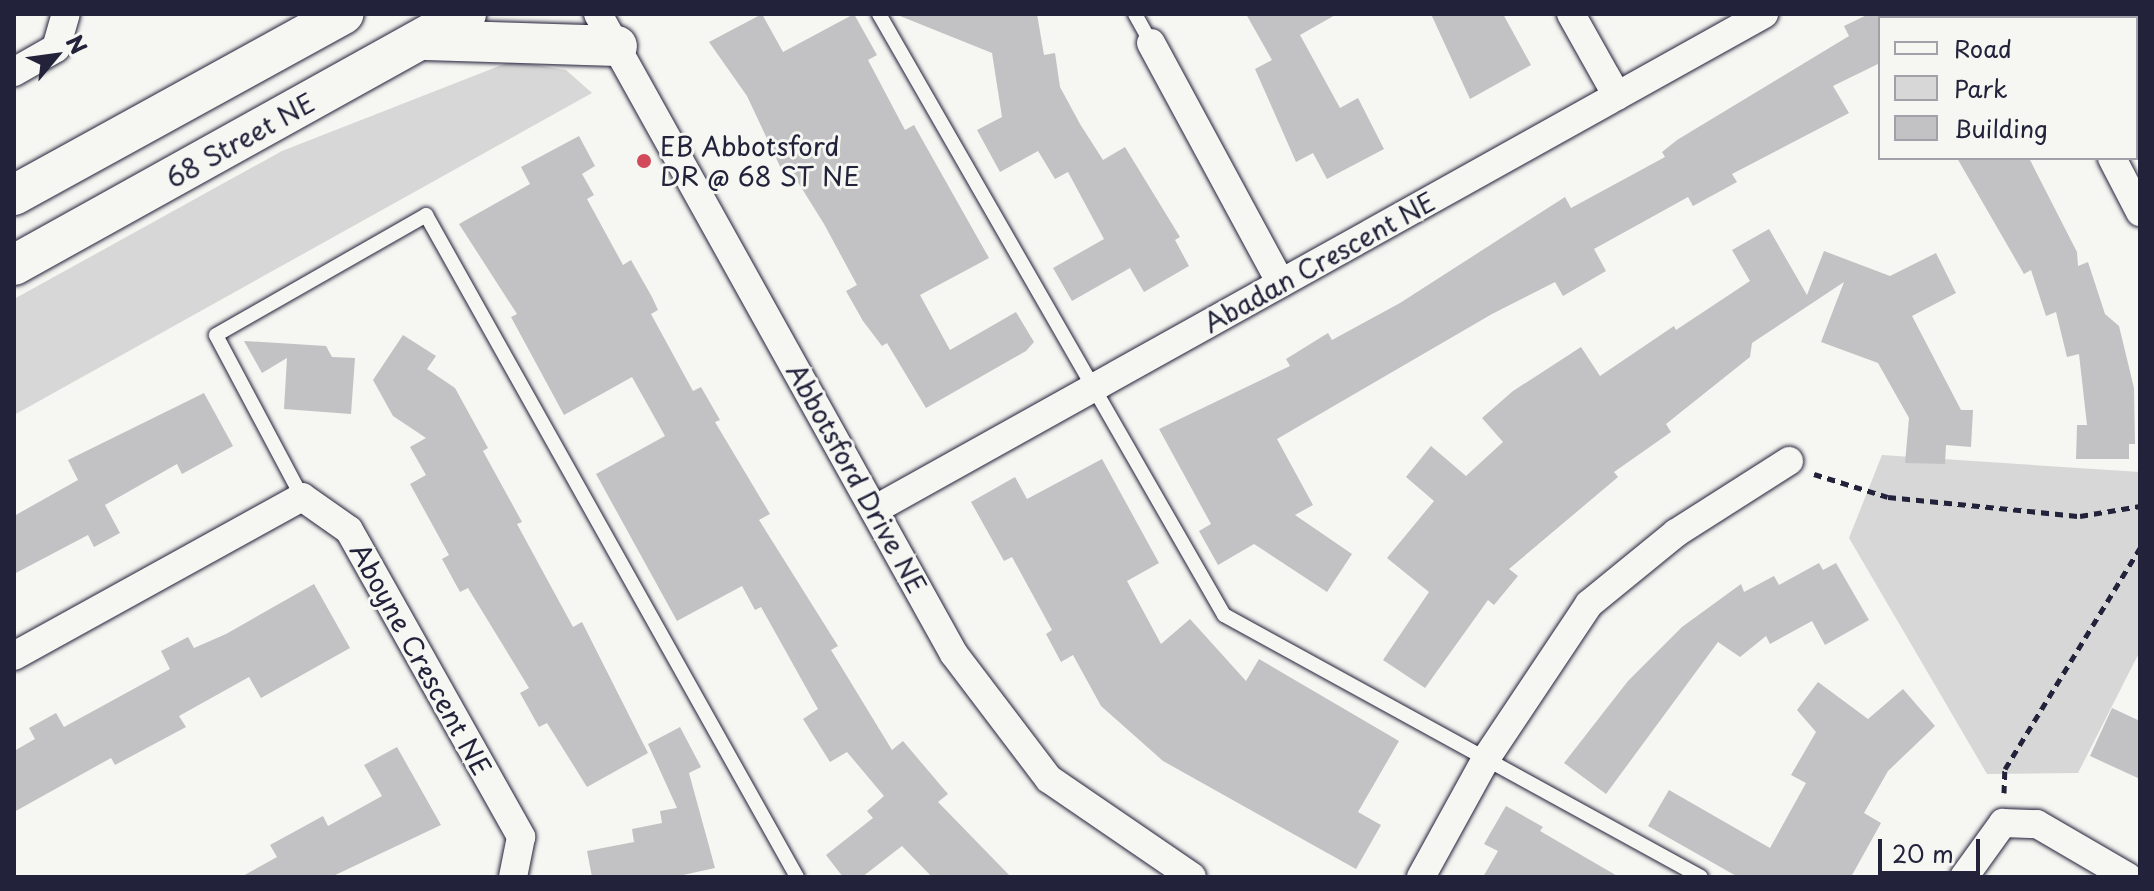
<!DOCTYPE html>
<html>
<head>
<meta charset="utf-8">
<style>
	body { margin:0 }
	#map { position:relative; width:2154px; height:891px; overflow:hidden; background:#f6f6f2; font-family:"Playpen Sans",sans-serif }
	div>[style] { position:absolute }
	.green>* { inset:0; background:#d7d7d7 }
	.building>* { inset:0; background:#c2c2c4 }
	.path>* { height:5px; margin-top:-2.5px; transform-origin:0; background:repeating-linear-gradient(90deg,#22223b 0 8px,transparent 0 14px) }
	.roads { filter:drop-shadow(0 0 2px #22223b) drop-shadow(0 0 2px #22223b) }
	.lane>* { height:14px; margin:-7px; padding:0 7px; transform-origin:7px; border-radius:7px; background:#f6f6f2 }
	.street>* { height:28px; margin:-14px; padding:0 14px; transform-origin:14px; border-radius:14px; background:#f6f6f2 }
	.secondary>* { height:40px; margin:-20px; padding:0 20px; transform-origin:20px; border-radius:20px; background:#f6f6f2 }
	.dots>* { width:22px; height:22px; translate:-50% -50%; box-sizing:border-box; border:4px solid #f6f6f2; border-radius:50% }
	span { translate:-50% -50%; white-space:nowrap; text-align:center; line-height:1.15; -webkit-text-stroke:6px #f6f6f2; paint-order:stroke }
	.street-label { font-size:26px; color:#22223b }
	.poi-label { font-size:26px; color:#22223b }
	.left { translate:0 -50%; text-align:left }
	.frame { position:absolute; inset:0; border:16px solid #22223b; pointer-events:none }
	.legend { position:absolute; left:1878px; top:16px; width:260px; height:144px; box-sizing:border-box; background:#f6f6f2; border:2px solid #a1a1a9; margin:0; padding:10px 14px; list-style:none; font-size:24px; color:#22223b }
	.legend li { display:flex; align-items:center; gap:16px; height:40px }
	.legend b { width:40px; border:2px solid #a1a1a9 }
	.north { position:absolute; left:16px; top:16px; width:80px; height:80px; -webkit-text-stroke:6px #f6f6f2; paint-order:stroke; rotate:61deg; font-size:22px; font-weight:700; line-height:32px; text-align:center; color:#22223b }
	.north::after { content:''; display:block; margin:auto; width:28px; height:36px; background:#22223b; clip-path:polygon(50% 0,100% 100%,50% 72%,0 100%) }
	.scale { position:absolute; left:1878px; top:839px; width:102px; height:36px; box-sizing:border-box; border:4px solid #22223b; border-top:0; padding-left:10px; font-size:24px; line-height:28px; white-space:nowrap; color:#22223b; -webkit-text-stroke:6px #f6f6f2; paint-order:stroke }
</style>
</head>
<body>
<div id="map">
	<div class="green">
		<i style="clip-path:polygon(512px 61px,566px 70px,592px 93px,14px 415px,14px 299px,282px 151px)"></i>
		<i style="clip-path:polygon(1882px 455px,2140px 472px,2140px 651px,2078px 773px,1987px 774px,1849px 538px)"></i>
	</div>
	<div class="building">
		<i style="clip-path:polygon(762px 14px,783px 52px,854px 14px,877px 55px,868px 60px,905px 130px,914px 125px,989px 258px,920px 295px,950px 350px,1016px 312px,1034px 342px,1026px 351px,926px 408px,887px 343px,882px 346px,863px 321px,846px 291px,857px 285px,824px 224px,791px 171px,784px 175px,747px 96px,709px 42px)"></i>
		<i style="clip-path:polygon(895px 14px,1037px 14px,1044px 55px,1055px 53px,1060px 87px,1080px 124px,1103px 160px,1125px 147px,1180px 237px,1175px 240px,1189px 266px,1144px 292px,1130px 268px,1072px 301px,1053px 268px,1104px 239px,1068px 172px,1055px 179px,1038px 151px,1000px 172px,977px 130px,1002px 117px,992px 53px)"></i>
		<i style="clip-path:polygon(1246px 14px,1337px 14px,1300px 35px,1340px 108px,1358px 98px,1384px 149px,1327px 179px,1313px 153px,1296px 162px,1255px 69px,1272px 60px)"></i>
		<i style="clip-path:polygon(1431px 14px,1503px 14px,1531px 65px,1470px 99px)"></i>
		<i style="clip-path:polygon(1869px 14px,1880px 14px,1880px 63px,1833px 86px,1849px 113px,1732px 174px,1737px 182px,1693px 206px,1688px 197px,1594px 249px,1606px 271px,1563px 296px,1555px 282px,1492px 314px,1277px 439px,1313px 505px,1295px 515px,1352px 554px,1327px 592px,1254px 544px,1218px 565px,1199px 531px,1211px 524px,1159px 429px,1290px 366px,1286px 359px,1328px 333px,1332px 340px,1400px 303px,1565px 197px,1571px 208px,1665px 157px,1662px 152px,1677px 140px,1849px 36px,1844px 26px)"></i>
		<i style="clip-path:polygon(579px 136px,595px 166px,582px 174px,594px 195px,587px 199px,623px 265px,631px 260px,652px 297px,658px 310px,651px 314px,693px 391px,701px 387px,720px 420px,715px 422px,770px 514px,759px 520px,838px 646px,831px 650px,892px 750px,903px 741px,948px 794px,938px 802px,1011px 877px,932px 877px,902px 846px,862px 877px,843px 877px,826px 855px,873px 818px,867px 811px,884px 796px,847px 752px,830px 762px,803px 719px,818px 709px,761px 607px,755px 610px,742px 586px,677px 621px,596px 474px,665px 436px,632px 377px,564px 415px,511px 317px,517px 314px,459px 224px,530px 184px,521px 167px)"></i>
		<i style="clip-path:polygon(1957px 158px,2029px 158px,2077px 252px,2078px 266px,2088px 262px,2105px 314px,2119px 326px,2134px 388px,2135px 444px,2129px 444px,2129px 459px,2076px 459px,2077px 425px,2087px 425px,2079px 354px,2067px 357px,2056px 312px,2046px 316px,2031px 270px,2024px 274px)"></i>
		<i style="clip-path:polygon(1769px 229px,1807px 295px,1824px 251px,1890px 276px,1936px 253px,1956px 293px,1912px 316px,1961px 410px,1973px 410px,1971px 447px,1946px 445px,1945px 464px,1905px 463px,1909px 418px,1878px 363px,1821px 342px,1844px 282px,1752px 343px,1750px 357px,1666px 424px,1671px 432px,1614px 472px,1618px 477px,1509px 569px,1518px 576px,1494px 605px,1488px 600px,1425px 688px,1383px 660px,1429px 592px,1387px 558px,1434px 501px,1406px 477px,1431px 446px,1466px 476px,1503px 442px,1482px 418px,1513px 391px,1581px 347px,1600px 376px,1674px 326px,1676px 330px,1750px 281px,1732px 250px)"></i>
		<i style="clip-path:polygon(403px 335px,436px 356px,427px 369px,455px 388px,488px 448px,483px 451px,522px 522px,517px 524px,573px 627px,582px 622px,648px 753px,587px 787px,547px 723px,539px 727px,520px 693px,529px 688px,468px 588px,460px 592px,442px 559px,449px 555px,410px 484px,426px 475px,410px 447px,426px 438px,393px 416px,373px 380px)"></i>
		<i style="clip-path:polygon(244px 341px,326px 346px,332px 357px,355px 358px,351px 414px,284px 409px,287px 358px,262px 373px)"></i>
		<i style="clip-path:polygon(204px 393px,233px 446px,182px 474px,177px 464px,105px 505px,120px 533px,94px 547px,88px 535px,14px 574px,14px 516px,78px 480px,68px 460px)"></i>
		<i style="clip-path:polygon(1102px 459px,1159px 563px,1127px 581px,1161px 644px,1190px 619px,1246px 681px,1259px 659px,1399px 741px,1358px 812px,1381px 825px,1356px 869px,1163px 761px,1101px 706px,1073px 655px,1061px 662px,1046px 634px,1052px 630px,1012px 557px,1004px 561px,971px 502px,1015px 477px,1027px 499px)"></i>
		<i style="clip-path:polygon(1819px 563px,1823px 570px,1836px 563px,1869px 620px,1825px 645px,1812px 621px,1770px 644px,1766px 636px,1740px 657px,1718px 642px,1606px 794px,1564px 763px,1628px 681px,1682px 627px,1741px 584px,1744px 592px,1774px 576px,1779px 585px)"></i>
		<i style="clip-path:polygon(314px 584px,350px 648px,261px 698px,249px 677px,179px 716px,186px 727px,115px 765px,111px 758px,14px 812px,14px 751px,35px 739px,29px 728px,56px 713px,64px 727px,170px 669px,161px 651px,188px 637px,194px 648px,226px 634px)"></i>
		<i style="clip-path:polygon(1818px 682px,1868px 719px,1903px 689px,1935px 726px,1888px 771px,1864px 813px,1881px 823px,1851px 877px,1738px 877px,1648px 826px,1669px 790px,1770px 848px,1806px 783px,1791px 775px,1816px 732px,1797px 710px)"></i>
		<i style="clip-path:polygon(2112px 708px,2140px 721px,2140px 779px,2090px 756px)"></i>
		<i style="clip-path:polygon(680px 727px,701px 767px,689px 773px,715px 868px,674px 877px,592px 877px,587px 851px,634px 842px,632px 829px,662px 823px,660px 811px,677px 808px,648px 744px)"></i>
		<i style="clip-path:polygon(397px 747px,441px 825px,331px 877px,241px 877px,277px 857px,270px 845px,323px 816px,328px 826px,382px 796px,364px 765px)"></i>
		<i style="clip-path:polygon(1506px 806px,1543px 827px,1540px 831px,1619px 877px,1483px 877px,1498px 851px,1484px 844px)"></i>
	</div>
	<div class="path">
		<i style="left:1814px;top:474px;width:77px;rotate:17.3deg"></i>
		<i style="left:1888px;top:497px;width:193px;rotate:5.7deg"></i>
		<i style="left:2080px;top:516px;width:61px;rotate:-9.5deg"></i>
		<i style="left:2004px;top:793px;width:24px;rotate:-88deg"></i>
		<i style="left:2005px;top:769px;width:259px;rotate:-58.6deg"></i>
	</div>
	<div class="roads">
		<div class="lane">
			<i style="left:879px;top:14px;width:693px;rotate:60.14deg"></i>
			<i style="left:1224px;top:615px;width:544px;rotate:28.78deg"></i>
			<i style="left:1135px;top:14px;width:33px;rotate:61deg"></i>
			<i style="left:302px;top:497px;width:183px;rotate:-118deg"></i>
			<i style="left:216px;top:335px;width:242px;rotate:-29.7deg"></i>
			<i style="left:426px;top:215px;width:759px;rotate:60.73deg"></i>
		</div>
		<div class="street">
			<i style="left:598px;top:14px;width:732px;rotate:60.92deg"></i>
			<i style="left:954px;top:654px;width:157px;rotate:52.8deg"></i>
			<i style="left:1049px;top:779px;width:173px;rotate:34.4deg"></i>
			<i style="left:1571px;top:14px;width:94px;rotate:60.7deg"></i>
			<i style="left:2036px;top:14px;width:4px;rotate:63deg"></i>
			<i style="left:1151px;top:43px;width:273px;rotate:61.6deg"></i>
			<i style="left:14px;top:72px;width:48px;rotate:-29.7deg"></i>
			<i style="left:56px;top:48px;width:35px;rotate:-74deg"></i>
			<i style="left:2112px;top:158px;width:61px;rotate:62.6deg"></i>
			<i style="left:874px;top:510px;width:1019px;rotate:-29.13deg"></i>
			<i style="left:14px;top:656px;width:329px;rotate:-28.9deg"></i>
			<i style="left:302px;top:497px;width:57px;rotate:35.1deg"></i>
			<i style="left:349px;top:530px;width:352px;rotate:60.7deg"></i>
			<i style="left:521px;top:837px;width:41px;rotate:101.3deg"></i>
			<i style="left:1421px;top:877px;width:137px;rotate:-61.2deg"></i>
			<i style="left:1487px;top:757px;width:184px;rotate:-56.3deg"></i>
			<i style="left:1589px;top:604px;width:112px;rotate:-39.2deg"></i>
			<i style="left:1676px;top:533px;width:134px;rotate:-32.5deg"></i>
			<i style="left:1964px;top:877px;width:67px;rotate:-54.2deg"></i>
			<i style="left:2003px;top:823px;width:34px;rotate:2deg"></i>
			<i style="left:2037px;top:824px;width:105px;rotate:30.2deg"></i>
		</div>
		<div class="secondary">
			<i style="left:426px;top:40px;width:191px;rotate:1.8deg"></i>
			<i style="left:14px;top:195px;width:376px;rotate:-28.8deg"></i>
			<i style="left:14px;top:265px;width:517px;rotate:-29.04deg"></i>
		</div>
	</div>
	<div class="dots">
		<i style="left:644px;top:161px;background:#d1495b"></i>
	</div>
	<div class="street-label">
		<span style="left:240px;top:140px;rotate:-29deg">68 Street NE</span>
		<span style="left:1319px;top:262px;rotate:-29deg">Abadan Crescent NE</span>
		<span style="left:857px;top:478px;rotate:61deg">Abbotsford Drive NE</span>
		<span style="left:421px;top:659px;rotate:61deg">Aboyne Crescent NE</span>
	</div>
	<div class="poi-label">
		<span class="left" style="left:660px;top:161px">EB Abbotsford<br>DR @ 68 ST NE</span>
	</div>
	<div class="frame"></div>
	<ul class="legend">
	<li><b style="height:10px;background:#f6f6f2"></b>Road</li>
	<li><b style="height:22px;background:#d7d7d7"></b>Park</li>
	<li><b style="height:22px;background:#c2c2c4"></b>Building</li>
	</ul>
	<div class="north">N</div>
	<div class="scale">20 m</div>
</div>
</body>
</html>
